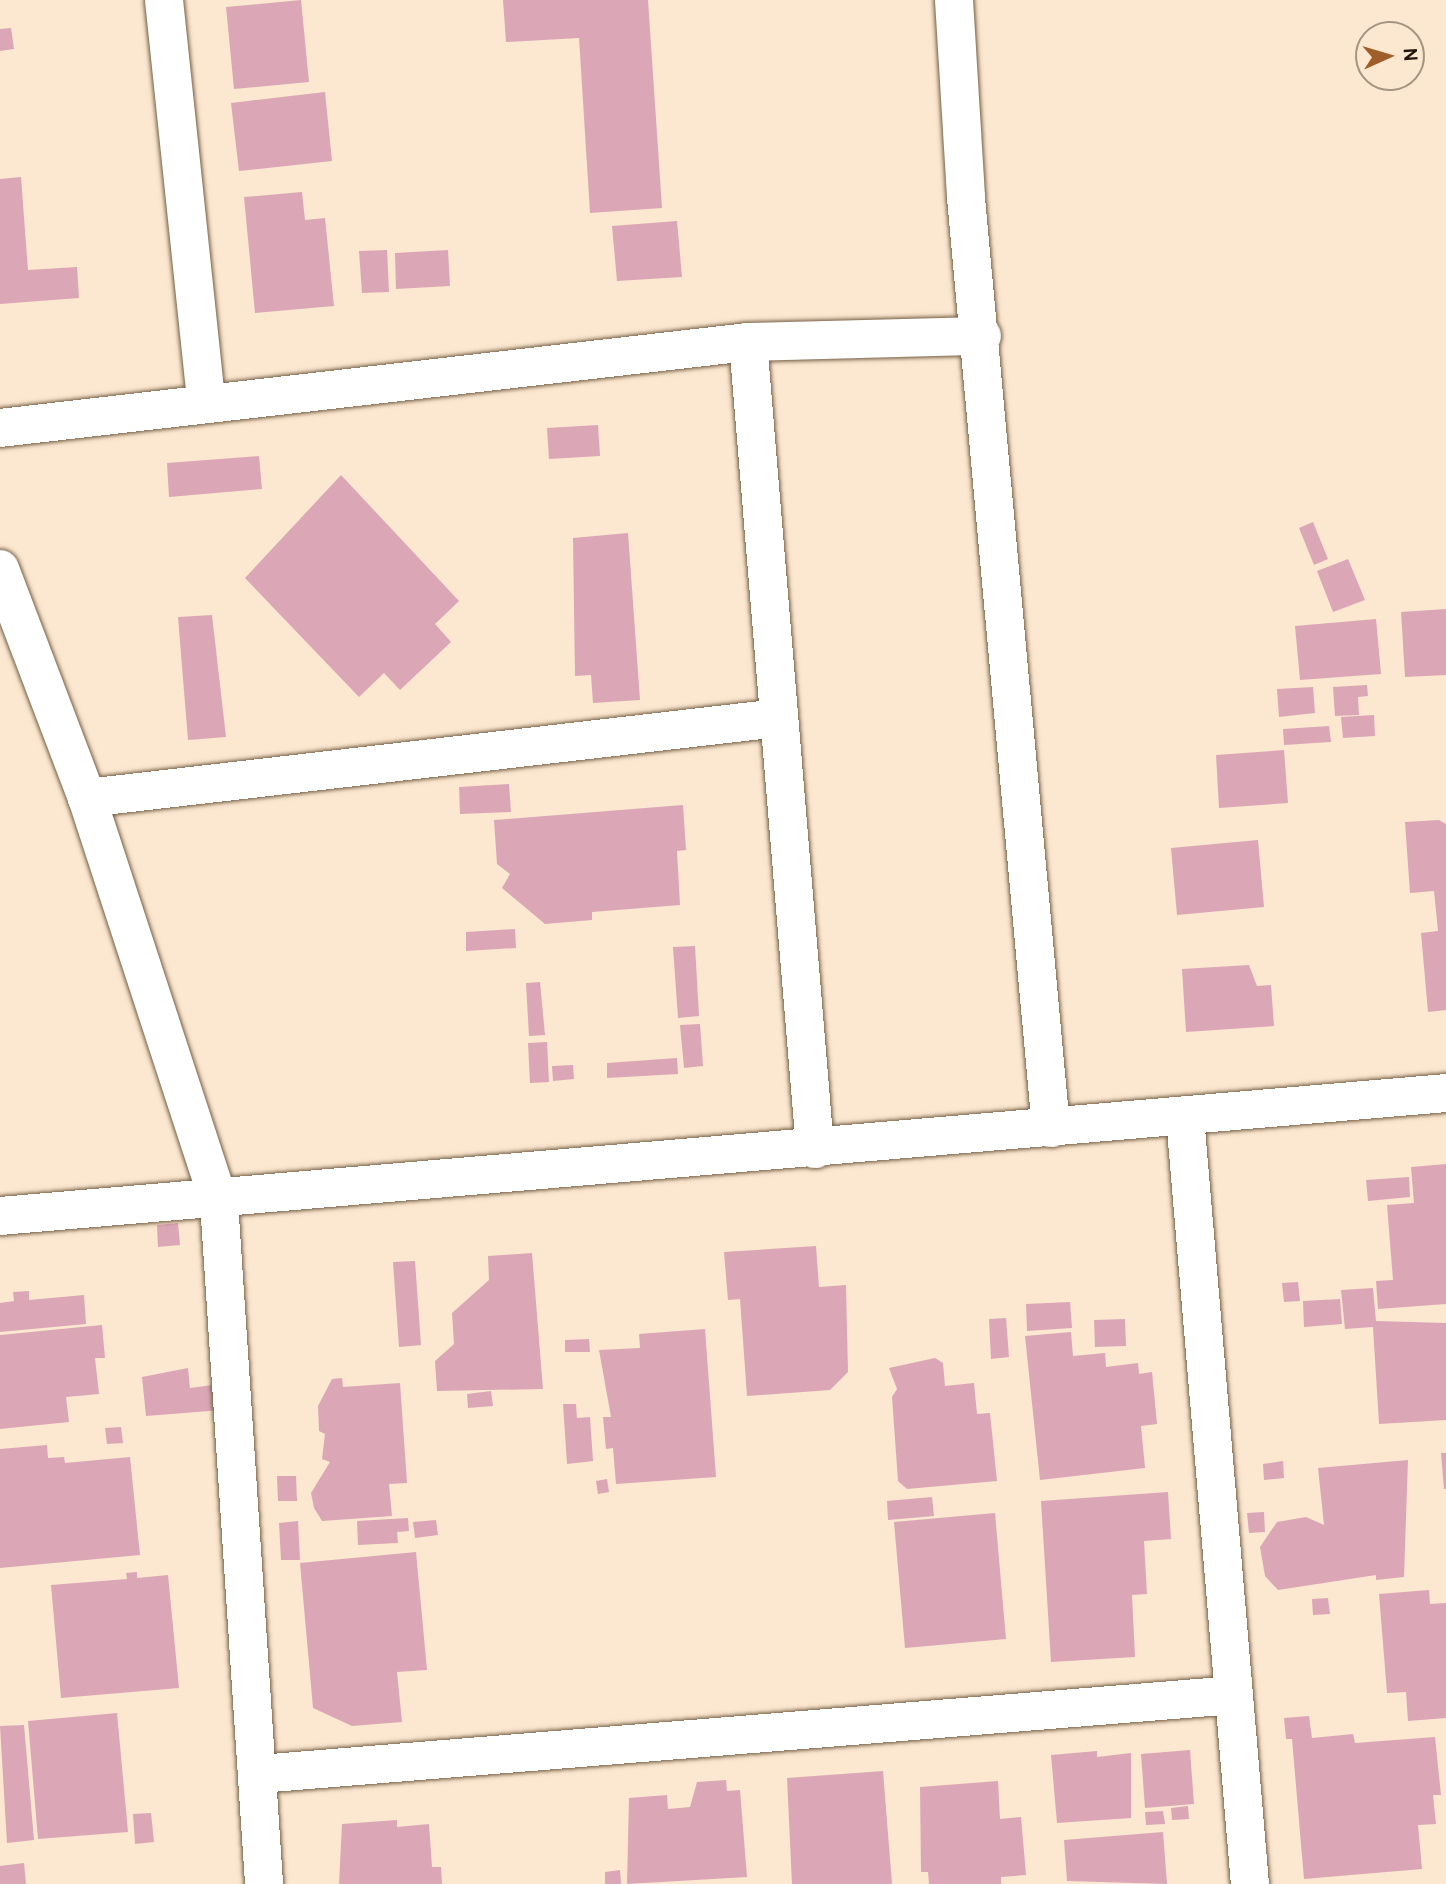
<!DOCTYPE html>
<html>
<head>
<meta charset="utf-8">
<style>
	body { margin:0 }
	#map { position:relative; width:1446px; height:1884px; overflow:hidden; background:#fce7d0; font-family:Overpass,sans-serif }
	div>[style] { position:absolute }
	.building>* { inset:0; background:#dba7b6 }
	.roads { filter:drop-shadow(0 0 2px #745f45) drop-shadow(0 0 2px #745f45) }
	.minor>* { height:38px; margin:-19px; padding:0 19px; transform-origin:19px; border-radius:19px; background:#fff }
	span { translate:-50% -50%; white-space:nowrap; text-align:center; line-height:1.15; -webkit-text-stroke:5px #fce7d0; paint-order:stroke }
	.north { position:absolute; left:1355px; top:21px; width:70px; height:70px; box-sizing:border-box; background:#fce7d0; border:2px solid #a49482; border-radius:50%; rotate:86deg; font-size:19px; font-weight:700; line-height:28px; text-align:center; color:#21180d }
	.north::after { content:''; display:block; margin:auto; width:24px; height:32px; background:#a05e2b; clip-path:polygon(50% 0,100% 100%,50% 72%,0 100%) }
</style>
</head>
<body>
<div id="map">
	<div class="building">
		<i style="clip-path:polygon(301px 0,309px 82px,234px 89px,226px 7px)"></i>
		<i style="clip-path:polygon(503px 0,648px 0,662px 208px,590px 213px,579px 38px,506px 42px)"></i>
		<i style="clip-path:polygon(11px 28px,14px 49px,0 51px,0 29px)"></i>
		<i style="clip-path:polygon(325px 92px,332px 161px,239px 171px,231px 103px)"></i>
		<i style="clip-path:polygon(21px 177px,28px 270px,77px 267px,79px 298px,0 304px,0 179px)"></i>
		<i style="clip-path:polygon(302px 192px,305px 220px,325px 218px,334px 306px,255px 313px,244px 197px)"></i>
		<i style="clip-path:polygon(677px 221px,682px 277px,617px 281px,612px 226px)"></i>
		<i style="clip-path:polygon(387px 250px,389px 292px,362px 293px,359px 251px)"></i>
		<i style="clip-path:polygon(448px 250px,450px 286px,396px 289px,395px 253px)"></i>
		<i style="clip-path:polygon(598px 425px,600px 456px,549px 459px,547px 428px)"></i>
		<i style="clip-path:polygon(259px 456px,262px 489px,169px 497px,167px 463px)"></i>
		<i style="clip-path:polygon(341px 475px,459px 601px,435px 624px,451px 642px,400px 690px,384px 673px,359px 697px,245px 578px)"></i>
		<i style="clip-path:polygon(1313px 522px,1328px 559px,1314px 565px,1299px 528px)"></i>
		<i style="clip-path:polygon(628px 533px,640px 700px,593px 703px,591px 675px,575px 676px,573px 538px)"></i>
		<i style="clip-path:polygon(1348px 559px,1365px 600px,1333px 612px,1317px 571px)"></i>
		<i style="clip-path:polygon(1446px 609px,1446px 675px,1405px 677px,1401px 612px)"></i>
		<i style="clip-path:polygon(212px 615px,226px 737px,188px 740px,178px 617px)"></i>
		<i style="clip-path:polygon(1376px 619px,1381px 674px,1300px 680px,1295px 626px)"></i>
		<i style="clip-path:polygon(1367px 685px,1368px 696px,1358px 697px,1359px 715px,1335px 716px,1333px 687px)"></i>
		<i style="clip-path:polygon(1313px 687px,1315px 713px,1279px 717px,1277px 689px)"></i>
		<i style="clip-path:polygon(1374px 715px,1375px 736px,1343px 738px,1341px 717px)"></i>
		<i style="clip-path:polygon(1329px 726px,1331px 742px,1284px 745px,1283px 729px)"></i>
		<i style="clip-path:polygon(1284px 750px,1288px 803px,1219px 808px,1216px 755px)"></i>
		<i style="clip-path:polygon(509px 784px,511px 812px,460px 814px,459px 787px)"></i>
		<i style="clip-path:polygon(683px 805px,686px 850px,677px 851px,680px 905px,592px 912px,592px 920px,545px 924px,502px 888px,510px 874px,497px 864px,494px 820px)"></i>
		<i style="clip-path:polygon(1439px 820px,1446px 824px,1446px 1010px,1428px 1012px,1421px 933px,1438px 931px,1434px 891px,1410px 893px,1405px 822px)"></i>
		<i style="clip-path:polygon(1258px 840px,1264px 907px,1177px 915px,1171px 848px)"></i>
		<i style="clip-path:polygon(515px 929px,516px 948px,466px 951px,466px 932px)"></i>
		<i style="clip-path:polygon(695px 946px,699px 1016px,678px 1018px,673px 947px)"></i>
		<i style="clip-path:polygon(1249px 965px,1257px 986px,1271px 985px,1274px 1026px,1186px 1032px,1182px 969px)"></i>
		<i style="clip-path:polygon(540px 982px,545px 1035px,529px 1036px,526px 983px)"></i>
		<i style="clip-path:polygon(700px 1024px,703px 1066px,684px 1068px,680px 1025px)"></i>
		<i style="clip-path:polygon(547px 1042px,549px 1082px,530px 1083px,528px 1043px)"></i>
		<i style="clip-path:polygon(677px 1058px,678px 1074px,607px 1078px,607px 1063px)"></i>
		<i style="clip-path:polygon(573px 1065px,574px 1079px,553px 1081px,552px 1066px)"></i>
		<i style="clip-path:polygon(1446px 1164px,1446px 1304px,1378px 1309px,1376px 1281px,1393px 1280px,1387px 1205px,1414px 1203px,1411px 1167px)"></i>
		<i style="clip-path:polygon(1409px 1177px,1410px 1197px,1368px 1201px,1366px 1180px)"></i>
		<i style="clip-path:polygon(178px 1223px,180px 1245px,158px 1247px,157px 1225px)"></i>
		<i style="clip-path:polygon(816px 1246px,819px 1287px,846px 1285px,848px 1372px,830px 1390px,747px 1396px,740px 1299px,728px 1300px,724px 1252px)"></i>
		<i style="clip-path:polygon(532px 1253px,543px 1389px,437px 1391px,435px 1361px,454px 1344px,452px 1313px,489px 1280px,488px 1256px)"></i>
		<i style="clip-path:polygon(415px 1261px,421px 1345px,399px 1347px,393px 1262px)"></i>
		<i style="clip-path:polygon(1298px 1282px,1300px 1301px,1284px 1302px,1282px 1283px)"></i>
		<i style="clip-path:polygon(1373px 1288px,1376px 1321px,1446px 1323px,1446px 1420px,1379px 1424px,1373px 1327px,1345px 1329px,1341px 1290px)"></i>
		<i style="clip-path:polygon(29px 1291px,29px 1300px,84px 1295px,86px 1324px,0 1332px,0 1303px,14px 1301px,13px 1292px)"></i>
		<i style="clip-path:polygon(1340px 1299px,1342px 1324px,1304px 1327px,1303px 1301px)"></i>
		<i style="clip-path:polygon(1070px 1302px,1072px 1328px,1027px 1331px,1026px 1304px)"></i>
		<i style="clip-path:polygon(1006px 1318px,1009px 1357px,991px 1359px,989px 1319px)"></i>
		<i style="clip-path:polygon(1125px 1319px,1126px 1346px,1095px 1347px,1094px 1320px)"></i>
		<i style="clip-path:polygon(102px 1325px,105px 1358px,95px 1358px,99px 1394px,66px 1397px,69px 1422px,0 1429px,0 1335px)"></i>
		<i style="clip-path:polygon(705px 1329px,716px 1477px,616px 1484px,613px 1448px,606px 1449px,603px 1417px,611px 1417px,599px 1350px,640px 1348px,639px 1334px)"></i>
		<i style="clip-path:polygon(1071px 1332px,1073px 1356px,1105px 1353px,1106px 1367px,1138px 1363px,1139px 1374px,1152px 1372px,1157px 1424px,1141px 1426px,1145px 1468px,1040px 1480px,1025px 1336px)"></i>
		<i style="clip-path:polygon(589px 1339px,590px 1352px,565px 1352px,565px 1340px)"></i>
		<i style="clip-path:polygon(935px 1358px,943px 1363px,945px 1386px,974px 1383px,977px 1414px,990px 1413px,997px 1481px,907px 1489px,898px 1481px,892px 1397px,897px 1389px,889px 1368px)"></i>
		<i style="clip-path:polygon(188px 1368px,190px 1388px,220px 1384px,222px 1410px,146px 1416px,142px 1377px)"></i>
		<i style="clip-path:polygon(342px 1378px,343px 1387px,400px 1383px,407px 1483px,389px 1484px,392px 1516px,322px 1521px,314px 1508px,311px 1493px,330px 1462px,322px 1459px,325px 1434px,319px 1431px,318px 1406px,332px 1379px)"></i>
		<i style="clip-path:polygon(491px 1391px,493px 1406px,468px 1408px,467px 1394px)"></i>
		<i style="clip-path:polygon(563px 1404px,576px 1404px,577px 1418px,590px 1417px,593px 1461px,567px 1464px)"></i>
		<i style="clip-path:polygon(121px 1427px,123px 1443px,107px 1444px,105px 1428px)"></i>
		<i style="clip-path:polygon(47px 1445px,48px 1458px,64px 1457px,65px 1463px,130px 1457px,140px 1555px,0 1568px,0 1449px)"></i>
		<i style="clip-path:polygon(1441px 1453px,1446px 1453px,1446px 1489px,1444px 1489px)"></i>
		<i style="clip-path:polygon(1408px 1460px,1404px 1577px,1376px 1580px,1376px 1575px,1278px 1590px,1265px 1576px,1260px 1547px,1277px 1522px,1306px 1517px,1324px 1525px,1318px 1468px)"></i>
		<i style="clip-path:polygon(1283px 1461px,1284px 1478px,1264px 1480px,1263px 1464px)"></i>
		<i style="clip-path:polygon(277px 1476px,296px 1476px,297px 1501px,278px 1501px)"></i>
		<i style="clip-path:polygon(607px 1479px,609px 1492px,598px 1494px,596px 1481px)"></i>
		<i style="clip-path:polygon(1168px 1492px,1171px 1539px,1144px 1541px,1147px 1594px,1132px 1595px,1135px 1657px,1051px 1662px,1041px 1501px)"></i>
		<i style="clip-path:polygon(932px 1497px,934px 1516px,888px 1520px,887px 1501px)"></i>
		<i style="clip-path:polygon(1264px 1512px,1265px 1532px,1249px 1533px,1247px 1513px)"></i>
		<i style="clip-path:polygon(995px 1513px,1006px 1639px,905px 1648px,894px 1522px)"></i>
		<i style="clip-path:polygon(408px 1518px,409px 1531px,397px 1532px,398px 1543px,358px 1545px,357px 1521px)"></i>
		<i style="clip-path:polygon(436px 1520px,438px 1535px,415px 1538px,413px 1522px)"></i>
		<i style="clip-path:polygon(298px 1521px,300px 1560px,281px 1560px,279px 1523px)"></i>
		<i style="clip-path:polygon(416px 1552px,427px 1670px,397px 1672px,402px 1722px,352px 1726px,313px 1708px,300px 1563px)"></i>
		<i style="clip-path:polygon(137px 1572px,137px 1578px,168px 1575px,179px 1688px,61px 1698px,51px 1585px,127px 1579px,126px 1573px)"></i>
		<i style="clip-path:polygon(1429px 1590px,1430px 1604px,1446px 1603px,1446px 1718px,1408px 1721px,1406px 1692px,1387px 1693px,1379px 1594px)"></i>
		<i style="clip-path:polygon(1328px 1598px,1330px 1614px,1313px 1615px,1312px 1599px)"></i>
		<i style="clip-path:polygon(117px 1713px,128px 1832px,38px 1839px,28px 1721px)"></i>
		<i style="clip-path:polygon(1309px 1716px,1312px 1738px,1353px 1734px,1355px 1743px,1435px 1737px,1441px 1795px,1433px 1795px,1436px 1824px,1418px 1825px,1422px 1869px,1304px 1879px,1292px 1739px,1286px 1739px,1284px 1718px)"></i>
		<i style="clip-path:polygon(24px 1725px,34px 1840px,7px 1843px,0 1726px)"></i>
		<i style="clip-path:polygon(1190px 1750px,1194px 1804px,1145px 1808px,1141px 1754px)"></i>
		<i style="clip-path:polygon(1097px 1751px,1097px 1757px,1131px 1753px,1131px 1818px,1057px 1823px,1051px 1755px)"></i>
		<i style="clip-path:polygon(883px 1771px,892px 1884px,792px 1884px,787px 1778px)"></i>
		<i style="clip-path:polygon(726px 1780px,727px 1791px,740px 1790px,747px 1877px,627px 1884px,629px 1798px,667px 1795px,668px 1809px,690px 1807px,697px 1782px)"></i>
		<i style="clip-path:polygon(998px 1781px,1000px 1819px,1021px 1817px,1026px 1875px,1001px 1877px,1001px 1884px,929px 1884px,928px 1872px,921px 1872px,920px 1787px)"></i>
		<i style="clip-path:polygon(1188px 1806px,1189px 1819px,1172px 1820px,1171px 1808px)"></i>
		<i style="clip-path:polygon(1163px 1811px,1165px 1824px,1146px 1825px,1145px 1812px)"></i>
		<i style="clip-path:polygon(151px 1813px,154px 1842px,135px 1844px,133px 1814px)"></i>
		<i style="clip-path:polygon(397px 1820px,397px 1827px,429px 1824px,432px 1867px,441px 1867px,442px 1884px,339px 1884px,342px 1824px)"></i>
		<i style="clip-path:polygon(1163px 1832px,1167px 1884px,1067px 1881px,1064px 1840px)"></i>
		<i style="clip-path:polygon(24px 1863px,26px 1884px,0 1884px,0 1866px)"></i>
		<i style="clip-path:polygon(620px 1870px,621px 1884px,605px 1884px,605px 1872px)"></i>
	</div>
	<div class="roads">
		<div class="minor">
			<i style="left:164px;top:0;width:403px;rotate:84deg"></i>
			<i style="left:954px;top:0;width:198px;rotate:86.5deg"></i>
			<i style="left:966px;top:198px;width:934px;rotate:84.78deg"></i>
			<i style="left:748px;top:342px;width:810px;rotate:85.25deg"></i>
			<i style="left:0;top:428px;width:753px;rotate:-6.56deg"></i>
			<i style="left:748px;top:342px;width:234px;rotate:-1.5deg"></i>
			<i style="left:0;top:569px;width:245px;rotate:69.2deg"></i>
			<i style="left:87px;top:798px;width:425px;rotate:71.9deg"></i>
			<i style="left:219px;top:1202px;width:683px;rotate:86.22deg"></i>
			<i style="left:87px;top:798px;width:696px;rotate:-6.6deg"></i>
			<i style="left:1185px;top:1117px;width:770px;rotate:85.16deg"></i>
			<i style="left:0;top:1216px;width:1451px;rotate:-4.86deg"></i>
			<i style="left:259px;top:1774px;width:978px;rotate:-4.63deg"></i>
		</div>
	</div>
	<div class="north">N</div>
</div>
</body>
</html>
